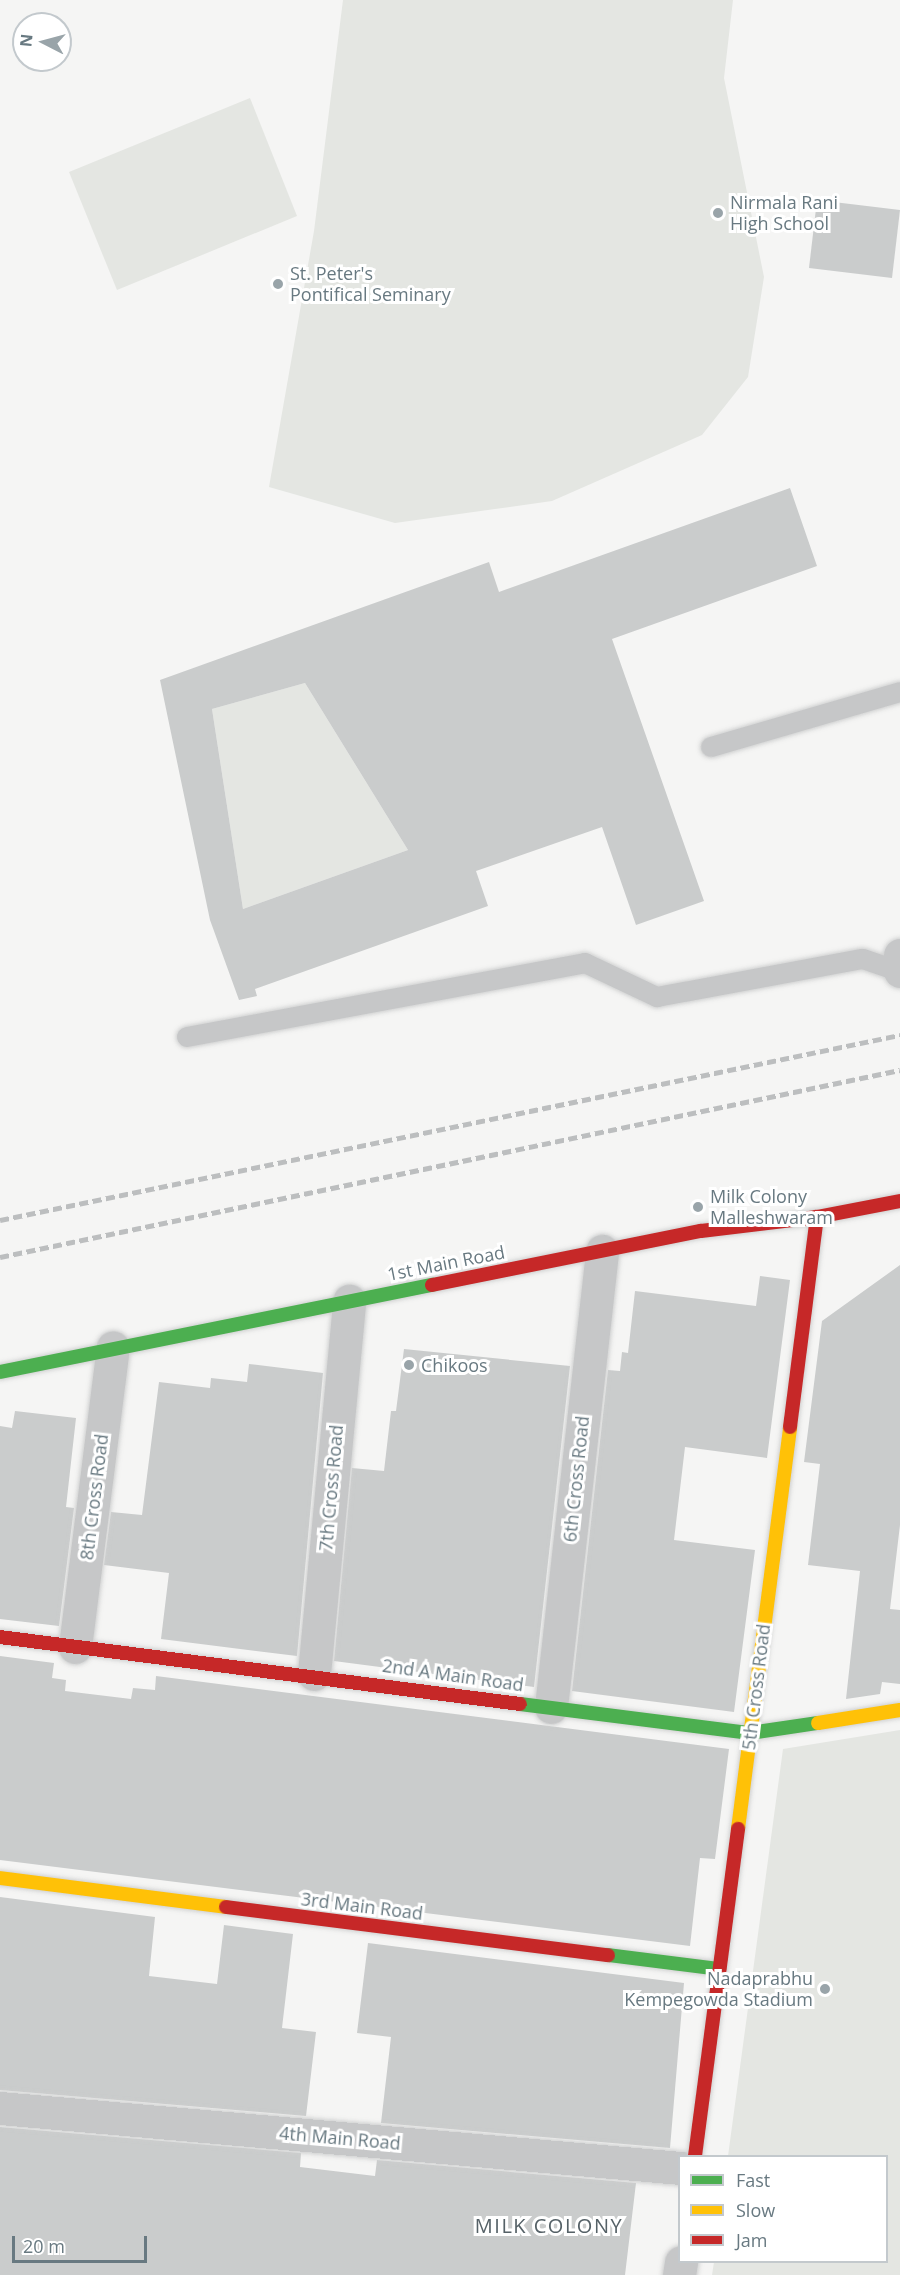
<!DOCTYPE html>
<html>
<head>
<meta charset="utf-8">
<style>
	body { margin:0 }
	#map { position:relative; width:900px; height:2275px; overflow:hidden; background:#f5f5f4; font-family:"Open Sans",sans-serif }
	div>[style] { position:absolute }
	.green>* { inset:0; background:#e4e6e2 }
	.building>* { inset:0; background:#cacccc }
	.roads { filter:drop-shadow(0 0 2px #d0d1d1) drop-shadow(0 0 2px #d0d1d1) }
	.lane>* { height:20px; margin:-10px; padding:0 10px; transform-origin:10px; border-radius:10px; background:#c6c7c8 }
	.street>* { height:33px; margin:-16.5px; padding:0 16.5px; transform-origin:16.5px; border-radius:16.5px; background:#c6c7c8 }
	.fast>* { height:14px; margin:-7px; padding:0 7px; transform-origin:7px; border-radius:7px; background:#4caf50 }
	.slow>* { height:14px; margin:-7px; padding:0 7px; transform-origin:7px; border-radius:7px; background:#ffc107 }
	.jam>* { height:14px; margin:-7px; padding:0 7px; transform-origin:7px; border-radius:7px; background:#c62828 }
	.rail>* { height:4.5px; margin-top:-2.25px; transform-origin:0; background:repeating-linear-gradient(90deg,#bcbebf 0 9px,transparent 0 13.5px) }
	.dots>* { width:16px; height:16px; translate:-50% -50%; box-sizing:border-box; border:3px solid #fff; border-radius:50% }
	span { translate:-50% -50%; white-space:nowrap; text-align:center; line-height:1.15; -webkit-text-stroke:6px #fff; paint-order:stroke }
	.poi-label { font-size:18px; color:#687981 }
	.left { translate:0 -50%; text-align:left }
	.right { translate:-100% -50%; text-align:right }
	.street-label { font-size:18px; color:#687981 }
	.neighbourhood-label { font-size:20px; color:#556167; letter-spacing:1.5px }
	.legend { position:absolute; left:678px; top:2155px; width:210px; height:108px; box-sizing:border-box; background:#fff; border:2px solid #c3c9cd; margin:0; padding:8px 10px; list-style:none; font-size:18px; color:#687981 }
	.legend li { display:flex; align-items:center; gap:12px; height:30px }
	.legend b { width:30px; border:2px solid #c3c9cd }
	.north { position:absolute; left:12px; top:12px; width:60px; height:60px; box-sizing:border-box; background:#fff; border:2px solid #c3c9cd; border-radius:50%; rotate:276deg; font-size:16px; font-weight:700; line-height:24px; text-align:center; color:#687981 }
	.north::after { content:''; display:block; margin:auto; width:21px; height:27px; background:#99a4a9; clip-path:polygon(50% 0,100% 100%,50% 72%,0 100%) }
	.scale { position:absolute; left:12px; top:2236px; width:135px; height:27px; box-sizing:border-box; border:3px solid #687981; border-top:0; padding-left:8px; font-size:18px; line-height:21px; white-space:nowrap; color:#687981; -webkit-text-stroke:4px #fff; paint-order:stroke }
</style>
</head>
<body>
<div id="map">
	<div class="green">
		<i style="clip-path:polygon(343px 0,733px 0,724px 78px,764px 277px,748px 377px,702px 435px,552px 501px,395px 523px,269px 487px,314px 231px)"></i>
		<i style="clip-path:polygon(250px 98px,297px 216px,117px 290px,69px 172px)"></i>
		<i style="clip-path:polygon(305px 683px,408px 850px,243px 909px,212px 709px)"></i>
		<i style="clip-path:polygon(900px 1730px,900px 2275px,712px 2275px,714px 2262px,886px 2262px,886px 2156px,728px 2156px,783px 1749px)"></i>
	</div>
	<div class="building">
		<i style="clip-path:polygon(817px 200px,900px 210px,892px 278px,809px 268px)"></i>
		<i style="clip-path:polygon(evenodd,790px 488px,817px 566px,612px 639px,704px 901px,636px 925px,602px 827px,476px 871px,488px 906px,255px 989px,257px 996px,239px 1000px,210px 920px,160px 680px,489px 562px,499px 592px,790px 488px,305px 683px,408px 850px,243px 909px,212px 709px,305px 683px)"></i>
		<i style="clip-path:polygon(900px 1265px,900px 1525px,890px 1609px,900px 1610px,900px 1684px,882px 1682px,880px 1694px,846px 1699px,860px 1571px,808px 1565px,820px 1464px,804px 1462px,822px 1321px)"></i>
		<i style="clip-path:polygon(760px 1276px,790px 1280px,767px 1458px,685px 1447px,674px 1540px,755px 1550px,734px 1712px,572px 1691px,608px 1370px,620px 1371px,622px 1352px,628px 1353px,635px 1291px,756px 1306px)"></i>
		<i style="clip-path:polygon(404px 1349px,570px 1366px,534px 1687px,334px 1661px,352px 1468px,384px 1471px,391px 1411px,396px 1411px)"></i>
		<i style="clip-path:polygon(249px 1364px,323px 1373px,297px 1656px,161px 1639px,169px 1573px,104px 1565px,111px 1512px,142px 1515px,159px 1382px,210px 1388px,211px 1378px,247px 1382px)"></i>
		<i style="clip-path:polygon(15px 1411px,76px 1418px,66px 1507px,74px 1508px,59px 1626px,0 1619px,0 1426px,12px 1428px)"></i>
		<i style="clip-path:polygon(0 1656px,54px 1663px,52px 1678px,66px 1680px,65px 1691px,131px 1699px,133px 1688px,155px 1690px,156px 1676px,729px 1749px,715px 1859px,700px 1858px,690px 1946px,0 1860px)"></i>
		<i style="clip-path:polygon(0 1897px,155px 1917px,149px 1976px,217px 1984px,224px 1925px,293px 1934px,282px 2028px,316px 2032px,306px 2116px,0 2090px)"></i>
		<i style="clip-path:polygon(368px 1943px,684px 1983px,670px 2148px,381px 2123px,391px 2037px,357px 2033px)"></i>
		<i style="clip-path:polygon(0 2127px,301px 2153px,300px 2167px,375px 2176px,377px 2160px,636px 2183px,625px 2275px,0 2275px)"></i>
	</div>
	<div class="roads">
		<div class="lane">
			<i style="left:711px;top:747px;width:197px;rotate:-16.2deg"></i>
			<i style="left:187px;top:1037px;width:405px;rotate:-10.5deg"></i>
			<i style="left:585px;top:963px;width:80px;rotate:25.3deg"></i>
			<i style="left:657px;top:997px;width:209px;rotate:-10.5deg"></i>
			<i style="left:863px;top:959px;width:37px;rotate:19deg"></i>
		</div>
		<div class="street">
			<i style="left:900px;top:955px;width:16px;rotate:90deg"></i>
			<i style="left:75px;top:1647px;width:302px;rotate:-82.8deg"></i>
			<i style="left:314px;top:1674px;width:375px;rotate:-84.6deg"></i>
			<i style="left:551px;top:1707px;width:459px;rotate:-83.6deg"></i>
			<i style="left:0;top:2108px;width:683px;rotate:5.04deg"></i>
			<i style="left:679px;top:2275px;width:13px;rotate:-81deg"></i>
		</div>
		<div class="fast">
			<i style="left:0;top:1372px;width:441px;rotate:-11.4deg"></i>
			<i style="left:520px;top:1704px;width:232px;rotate:7.2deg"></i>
			<i style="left:750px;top:1733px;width:69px;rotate:-8.4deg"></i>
			<i style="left:608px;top:1955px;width:112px;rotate:7.2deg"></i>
		</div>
		<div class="slow">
			<i style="left:818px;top:1723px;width:83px;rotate:-9deg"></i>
			<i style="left:738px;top:1829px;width:405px;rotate:-82.6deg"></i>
			<i style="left:0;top:1878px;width:228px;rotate:7.3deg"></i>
		</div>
		<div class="jam">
			<i style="left:432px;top:1285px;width:274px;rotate:-11.4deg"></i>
			<i style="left:701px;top:1231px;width:117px;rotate:-6.9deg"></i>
			<i style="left:817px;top:1217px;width:85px;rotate:-10.9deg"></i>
			<i style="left:790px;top:1427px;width:212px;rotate:-82.7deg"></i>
			<i style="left:0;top:1637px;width:524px;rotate:7.34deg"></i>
			<i style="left:226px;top:1907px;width:385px;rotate:7.2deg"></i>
			<i style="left:695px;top:2156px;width:330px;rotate:-82.5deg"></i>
		</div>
	</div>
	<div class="rail">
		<i style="left:0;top:1220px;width:919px;rotate:-11.62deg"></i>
		<i style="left:0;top:1257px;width:919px;rotate:-11.74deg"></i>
	</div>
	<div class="dots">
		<i style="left:718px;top:213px;background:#99a4a9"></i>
		<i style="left:278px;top:284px;background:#99a4a9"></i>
		<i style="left:698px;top:1207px;background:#99a4a9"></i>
		<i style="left:409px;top:1365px;background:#99a4a9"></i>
		<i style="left:825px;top:1989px;background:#99a4a9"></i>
	</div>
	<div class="poi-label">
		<span class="left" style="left:730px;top:213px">Nirmala Rani<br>High School</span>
		<span class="left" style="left:290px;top:284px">St. Peter's<br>Pontifical Seminary</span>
		<span class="left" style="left:710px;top:1207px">Milk Colony<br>Malleshwaram</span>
		<span class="left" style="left:421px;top:1365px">Chikoos</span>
		<span class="right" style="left:813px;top:1989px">Nadaprabhu<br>Kempegowda Stadium</span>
	</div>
	<div class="street-label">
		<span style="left:446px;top:1263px;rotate:-11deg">1st Main Road</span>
		<span style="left:576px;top:1479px;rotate:-84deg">6th Cross Road</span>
		<span style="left:331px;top:1488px;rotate:-85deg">7th Cross Road</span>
		<span style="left:94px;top:1497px;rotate:-83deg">8th Cross Road</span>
		<span style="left:453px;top:1675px;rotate:8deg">2nd A Main Road</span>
		<span style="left:756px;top:1687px;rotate:-83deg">5th Cross Road</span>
		<span style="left:362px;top:1906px;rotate:7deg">3rd Main Road</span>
		<span style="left:340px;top:2138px;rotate:5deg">4th Main Road</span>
	</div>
	<div class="neighbourhood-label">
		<span style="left:549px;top:2225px">MILK COLONY</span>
	</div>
	<ul class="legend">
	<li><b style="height:8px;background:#4caf50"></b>Fast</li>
	<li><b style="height:8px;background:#ffc107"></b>Slow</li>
	<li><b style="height:8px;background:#c62828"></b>Jam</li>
	</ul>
	<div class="north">N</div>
	<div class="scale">20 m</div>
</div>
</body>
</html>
